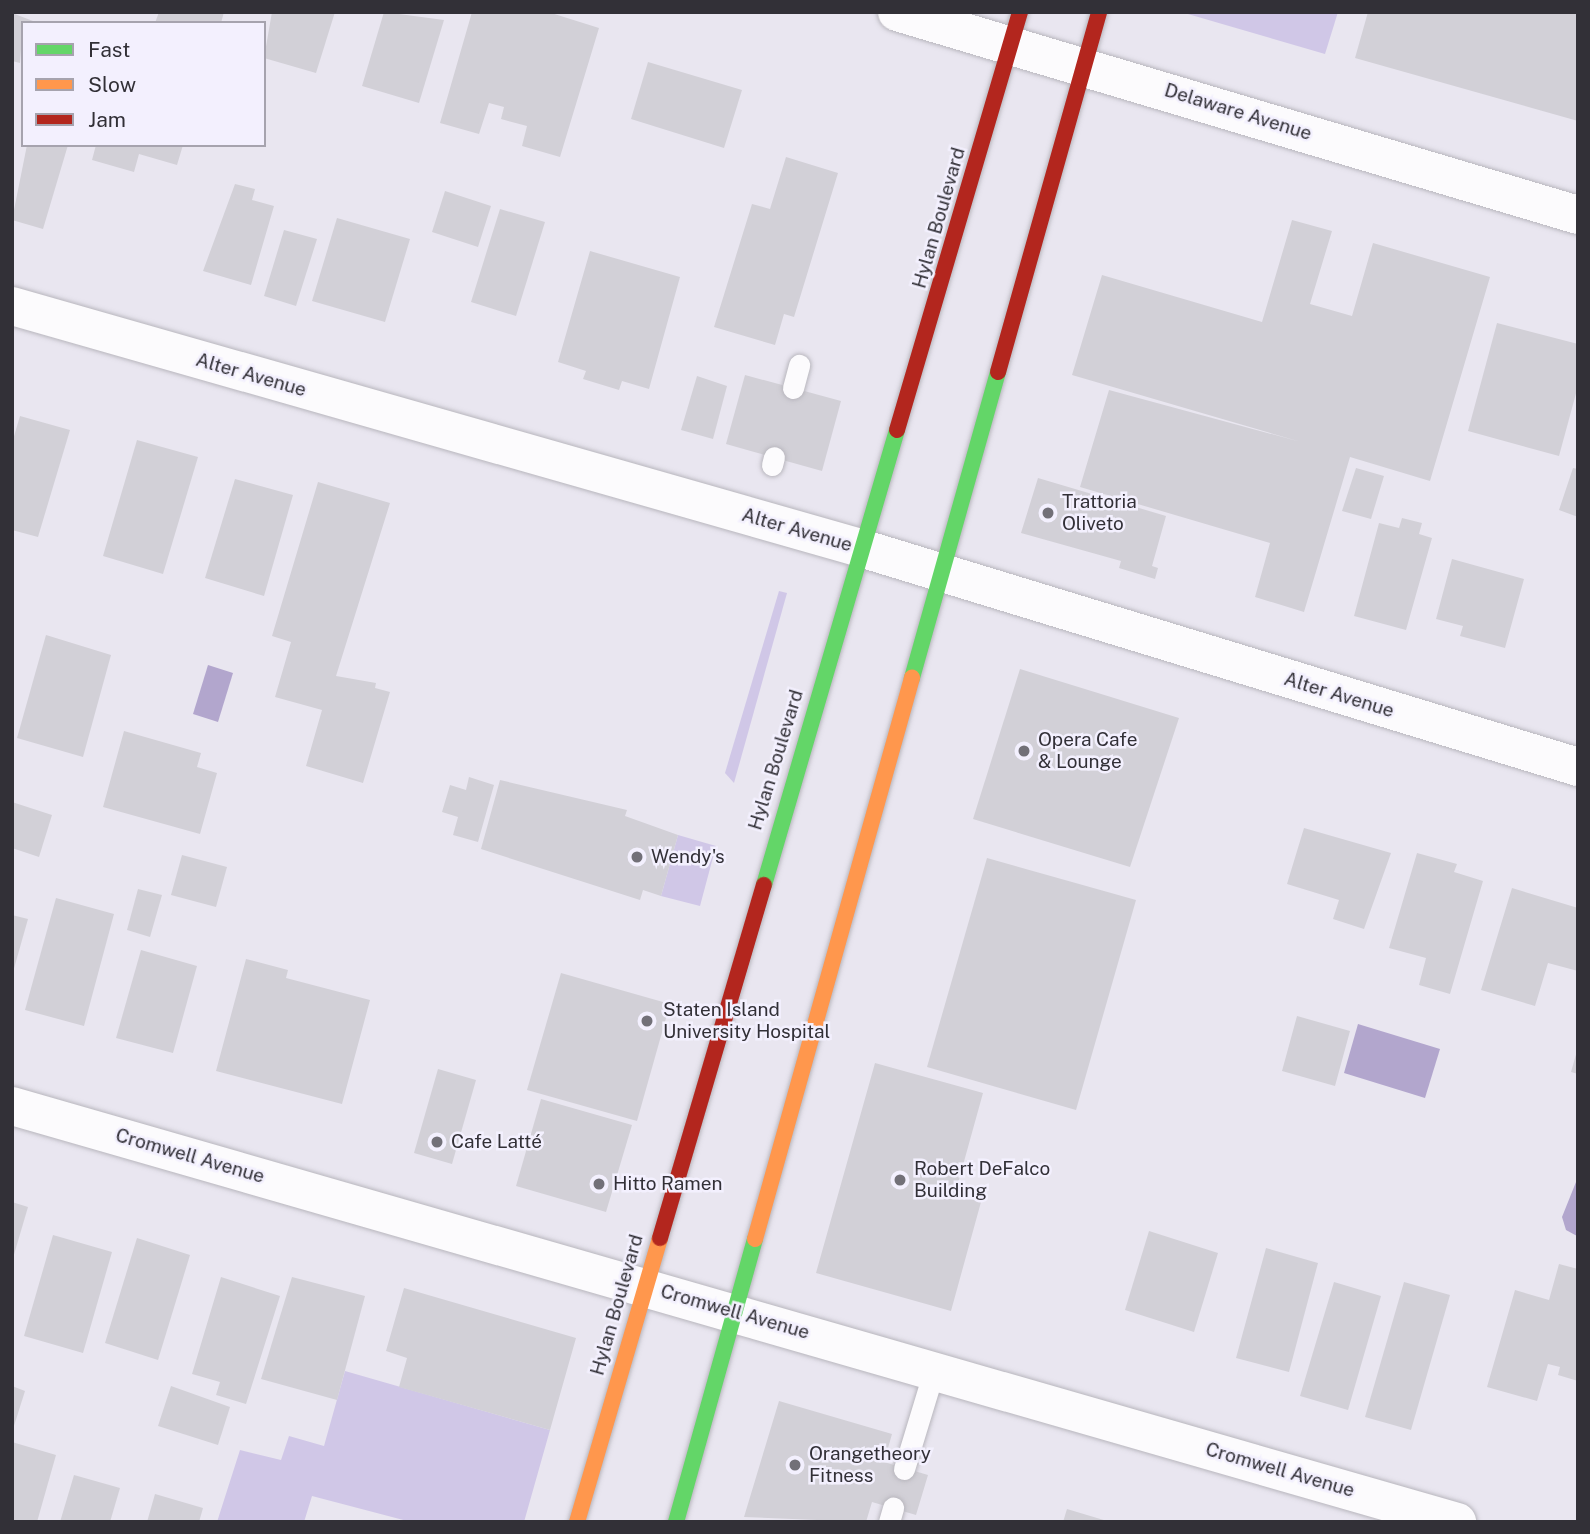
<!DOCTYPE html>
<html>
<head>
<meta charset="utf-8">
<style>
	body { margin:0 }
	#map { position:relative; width:1590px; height:1534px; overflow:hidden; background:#e9e6f0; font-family:"Public Sans",sans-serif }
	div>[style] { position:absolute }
	.green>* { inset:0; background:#d0c7e7 }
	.water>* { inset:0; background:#b2a6cd }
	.building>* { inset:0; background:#d2d0d7 }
	.roads { filter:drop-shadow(0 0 2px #b8b6bd) drop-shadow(0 0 2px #b8b6bd) }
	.lane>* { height:21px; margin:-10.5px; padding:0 10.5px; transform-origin:10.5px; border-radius:10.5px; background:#fcfbfd }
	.street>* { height:38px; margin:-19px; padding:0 19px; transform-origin:19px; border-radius:19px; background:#fcfbfd }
	.fast>* { height:16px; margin:-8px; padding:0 8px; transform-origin:8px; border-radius:8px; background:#63d668 }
	.slow>* { height:16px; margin:-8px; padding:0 8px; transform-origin:8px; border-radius:8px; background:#ff974d }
	.jam>* { height:16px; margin:-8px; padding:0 8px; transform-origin:8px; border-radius:8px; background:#b3261e }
	.dots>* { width:19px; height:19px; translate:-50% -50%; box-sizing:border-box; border:4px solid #f3f0fe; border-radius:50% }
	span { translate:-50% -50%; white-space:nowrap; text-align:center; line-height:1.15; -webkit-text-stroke:5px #f3f0fe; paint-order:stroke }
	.street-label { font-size:19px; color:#323037 }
	.poi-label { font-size:19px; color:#323037 }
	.left { translate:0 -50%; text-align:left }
	.frame { position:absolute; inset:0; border:14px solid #323037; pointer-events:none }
	.legend { position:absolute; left:21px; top:21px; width:245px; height:126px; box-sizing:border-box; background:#f3f0fe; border:2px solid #a6a3ae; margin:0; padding:9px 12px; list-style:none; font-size:21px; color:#323037 }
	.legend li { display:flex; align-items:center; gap:14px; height:35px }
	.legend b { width:35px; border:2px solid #a6a3ae }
</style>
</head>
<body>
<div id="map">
	<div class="green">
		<i style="clip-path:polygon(1181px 12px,1338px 12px,1325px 54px)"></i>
		<i style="clip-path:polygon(779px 591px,787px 593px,734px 783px,725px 773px)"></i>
		<i style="clip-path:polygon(678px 835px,716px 846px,700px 906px,661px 896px)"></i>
		<i style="clip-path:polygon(345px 1371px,550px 1430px,524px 1522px,411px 1522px,312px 1496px,304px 1522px,217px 1522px,240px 1450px,281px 1460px,289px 1436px,324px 1446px)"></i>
	</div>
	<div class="water">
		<i style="clip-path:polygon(208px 665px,233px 673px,218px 722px,193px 714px)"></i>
		<i style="clip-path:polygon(1358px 1024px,1440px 1049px,1425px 1098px,1344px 1073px)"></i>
		<i style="clip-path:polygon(1578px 1177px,1578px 1236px,1577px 1236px,1566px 1230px,1562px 1217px)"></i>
	</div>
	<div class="building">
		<i style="clip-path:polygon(159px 12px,224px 12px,221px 23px,155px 23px)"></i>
		<i style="clip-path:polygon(272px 12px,335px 12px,316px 73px,264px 58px)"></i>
		<i style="clip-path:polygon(384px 12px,444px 20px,419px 103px,362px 86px)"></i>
		<i style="clip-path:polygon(472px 12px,548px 12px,599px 28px,560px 157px,522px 146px,527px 126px,501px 119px,504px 107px,489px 103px,479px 134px,440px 123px)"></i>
		<i style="clip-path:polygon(1368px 12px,1578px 12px,1578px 121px,1355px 58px)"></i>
		<i style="clip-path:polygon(12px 13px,33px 21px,23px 23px,20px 63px,12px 61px)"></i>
		<i style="clip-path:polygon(648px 62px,742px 90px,724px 148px,631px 119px)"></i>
		<i style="clip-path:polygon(27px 145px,68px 145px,43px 229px,12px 220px)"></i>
		<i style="clip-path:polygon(96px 145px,183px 145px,177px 165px,139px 154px,134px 172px,92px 160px)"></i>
		<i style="clip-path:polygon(786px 157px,838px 173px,794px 317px,784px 314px,775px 345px,714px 327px,752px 204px,770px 209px)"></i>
		<i style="clip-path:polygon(235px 184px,255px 189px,252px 200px,274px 206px,251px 285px,203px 271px)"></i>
		<i style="clip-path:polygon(445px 191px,491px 206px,478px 247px,432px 232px)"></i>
		<i style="clip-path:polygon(500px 209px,545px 222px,516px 316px,471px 302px)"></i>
		<i style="clip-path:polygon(337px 218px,410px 239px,385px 322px,312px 301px)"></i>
		<i style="clip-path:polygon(1292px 220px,1332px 231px,1310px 304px,1352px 316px,1373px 243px,1490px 277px,1430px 481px,1350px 457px,1304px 612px,1255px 597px,1270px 543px,1080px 487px,1109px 390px,1301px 442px,1072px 375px,1102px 275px,1262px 322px)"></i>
		<i style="clip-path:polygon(284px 230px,317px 239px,296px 306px,264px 296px)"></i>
		<i style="clip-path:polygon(590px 251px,680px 277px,649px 389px,622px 381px,619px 390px,583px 379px,586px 371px,558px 362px)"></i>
		<i style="clip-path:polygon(1497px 323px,1578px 344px,1578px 386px,1559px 456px,1468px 431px)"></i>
		<i style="clip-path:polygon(745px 375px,841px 401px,822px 471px,726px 444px)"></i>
		<i style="clip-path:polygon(697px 376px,727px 386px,713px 439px,681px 430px)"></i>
		<i style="clip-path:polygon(20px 416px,70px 430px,38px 537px,12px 530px,12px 443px)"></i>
		<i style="clip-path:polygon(137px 440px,198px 457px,163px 574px,103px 556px)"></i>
		<i style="clip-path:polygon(1356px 468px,1384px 476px,1371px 519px,1342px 511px)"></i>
		<i style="clip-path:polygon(1573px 468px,1578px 469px,1578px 517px,1559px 510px)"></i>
		<i style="clip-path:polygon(1038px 478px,1166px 516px,1152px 566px,1158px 568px,1155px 579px,1119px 568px,1121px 561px,1021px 533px)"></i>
		<i style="clip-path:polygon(235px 479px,293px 495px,264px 596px,205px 578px)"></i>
		<i style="clip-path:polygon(318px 482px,390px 503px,336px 676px,376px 683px,375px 688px,390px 692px,363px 783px,306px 766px,322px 710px,275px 697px,291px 642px,272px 636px)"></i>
		<i style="clip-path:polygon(1402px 518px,1422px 523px,1419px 534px,1432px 538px,1406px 630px,1354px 616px,1379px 523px,1399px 528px)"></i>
		<i style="clip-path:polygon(1452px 559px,1524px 579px,1505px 648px,1460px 636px,1463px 626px,1436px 619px)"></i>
		<i style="clip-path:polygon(46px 635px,111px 655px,83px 757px,17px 738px)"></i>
		<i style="clip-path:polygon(1020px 669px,1179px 718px,1130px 867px,973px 819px)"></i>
		<i style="clip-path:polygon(124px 731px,201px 753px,197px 767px,217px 773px,200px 834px,103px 807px)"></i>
		<i style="clip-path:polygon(469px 777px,494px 785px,478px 842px,453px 835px,458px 817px,442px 812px,450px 785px,466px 790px)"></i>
		<i style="clip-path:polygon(500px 780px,627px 810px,625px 816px,678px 835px,661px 896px,643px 890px,640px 900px,481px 849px)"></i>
		<i style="clip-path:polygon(12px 802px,52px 815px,39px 857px,12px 848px)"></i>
		<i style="clip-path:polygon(1304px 828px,1391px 853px,1364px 929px,1333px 919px,1339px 900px,1287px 884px)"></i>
		<i style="clip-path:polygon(1417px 853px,1457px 864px,1454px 872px,1483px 881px,1450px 994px,1419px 985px,1426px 958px,1389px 948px)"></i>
		<i style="clip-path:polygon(182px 855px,227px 867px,216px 907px,171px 895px)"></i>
		<i style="clip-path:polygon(987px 858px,1136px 900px,1076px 1110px,927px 1067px)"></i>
		<i style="clip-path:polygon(1512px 888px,1578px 908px,1578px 971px,1548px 963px,1535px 1006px,1481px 990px)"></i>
		<i style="clip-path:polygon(138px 889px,162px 895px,150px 937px,127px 930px)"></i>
		<i style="clip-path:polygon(56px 898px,114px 914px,84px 1026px,25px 1010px)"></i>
		<i style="clip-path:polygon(12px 915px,28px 919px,13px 972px,12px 972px)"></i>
		<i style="clip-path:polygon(141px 950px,197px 966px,173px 1053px,116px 1038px)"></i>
		<i style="clip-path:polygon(246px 959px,288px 970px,286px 978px,370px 1000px,342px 1104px,216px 1071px)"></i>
		<i style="clip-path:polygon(561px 973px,670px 1004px,637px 1121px,527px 1090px)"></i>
		<i style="clip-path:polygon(1297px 1016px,1350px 1031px,1335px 1086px,1282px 1071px)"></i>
		<i style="clip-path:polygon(1577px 1051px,1578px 1051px,1578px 1074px,1571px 1072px)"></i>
		<i style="clip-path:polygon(875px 1063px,983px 1093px,955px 1194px,981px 1202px,951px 1311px,816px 1273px)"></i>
		<i style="clip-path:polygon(438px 1069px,476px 1080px,452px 1164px,414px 1153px)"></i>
		<i style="clip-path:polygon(541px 1099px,632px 1125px,606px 1212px,516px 1186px)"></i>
		<i style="clip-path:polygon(12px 1202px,28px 1207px,13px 1258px,12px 1258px)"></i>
		<i style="clip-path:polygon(1149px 1231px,1218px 1253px,1194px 1332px,1125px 1310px)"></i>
		<i style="clip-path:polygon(53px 1235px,112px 1252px,83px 1353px,24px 1336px)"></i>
		<i style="clip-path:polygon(137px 1238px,190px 1255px,158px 1360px,105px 1343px)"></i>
		<i style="clip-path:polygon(1266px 1248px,1318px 1263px,1289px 1372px,1236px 1358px)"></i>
		<i style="clip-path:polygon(1559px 1264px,1578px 1269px,1578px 1381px,1558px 1375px,1560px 1367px,1548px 1364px,1537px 1401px,1487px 1387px,1515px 1290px,1549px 1300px)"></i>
		<i style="clip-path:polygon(221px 1277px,280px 1296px,246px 1404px,216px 1395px,220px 1382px,192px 1374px)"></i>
		<i style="clip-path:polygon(292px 1277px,365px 1296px,337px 1400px,261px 1379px)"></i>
		<i style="clip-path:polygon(1334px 1282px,1381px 1296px,1348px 1410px,1300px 1396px)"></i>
		<i style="clip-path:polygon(1404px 1282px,1450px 1295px,1411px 1430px,1365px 1417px)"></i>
		<i style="clip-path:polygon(404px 1288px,576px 1338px,550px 1430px,399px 1387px,407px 1358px,386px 1351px)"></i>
		<i style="clip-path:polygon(12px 1386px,25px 1391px,13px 1429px,12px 1429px)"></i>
		<i style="clip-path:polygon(171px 1386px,230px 1407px,218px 1445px,158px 1426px)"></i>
		<i style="clip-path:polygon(779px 1401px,892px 1434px,884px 1462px,928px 1475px,916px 1515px,872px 1502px,866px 1522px,744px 1517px)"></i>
		<i style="clip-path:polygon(12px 1442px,56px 1455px,37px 1522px,12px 1522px)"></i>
		<i style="clip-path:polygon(74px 1475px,120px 1488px,110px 1522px,60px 1522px)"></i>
		<i style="clip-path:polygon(155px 1494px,203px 1508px,199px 1522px,147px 1522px)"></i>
		<i style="clip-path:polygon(1067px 1509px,1107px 1521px,1107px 1522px,1063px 1522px)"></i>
	</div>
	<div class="roads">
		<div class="lane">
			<i style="left:793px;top:388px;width:24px;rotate:-75deg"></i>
			<i style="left:772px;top:465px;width:8px;rotate:-76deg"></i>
			<i style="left:904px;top:1469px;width:103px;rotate:-73.1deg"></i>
			<i style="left:889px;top:1522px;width:15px;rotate:-74deg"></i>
		</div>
		<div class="street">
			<i style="left:897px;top:12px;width:711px;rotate:16.6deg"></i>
			<i style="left:12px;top:306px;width:886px;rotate:15.92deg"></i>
			<i style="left:864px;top:549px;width:747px;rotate:16.98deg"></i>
			<i style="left:12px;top:1106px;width:1504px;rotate:16.06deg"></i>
		</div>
		<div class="fast">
			<i style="left:912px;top:678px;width:318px;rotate:-74.3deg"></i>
			<i style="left:764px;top:885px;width:474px;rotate:-73.7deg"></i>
			<i style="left:676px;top:1522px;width:294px;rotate:-74.4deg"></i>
		</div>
		<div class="slow">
			<i style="left:755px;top:1239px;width:583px;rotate:-74.37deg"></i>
			<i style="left:577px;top:1522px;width:296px;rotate:-73.7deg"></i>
		</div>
		<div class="jam">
			<i style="left:998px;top:372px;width:374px;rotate:-74.3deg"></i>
			<i style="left:897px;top:430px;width:436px;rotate:-73.6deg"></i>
			<i style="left:660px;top:1238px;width:368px;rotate:-73.6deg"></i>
		</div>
	</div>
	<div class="dots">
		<i style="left:1048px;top:513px;background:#727078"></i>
		<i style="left:1024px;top:751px;background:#727078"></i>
		<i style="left:637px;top:857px;background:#727078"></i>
		<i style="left:647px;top:1021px;background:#727078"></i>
		<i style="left:437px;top:1142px;background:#727078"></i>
		<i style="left:900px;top:1180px;background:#727078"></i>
		<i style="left:599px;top:1184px;background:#727078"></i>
		<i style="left:795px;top:1465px;background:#727078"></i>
	</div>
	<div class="street-label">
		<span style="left:1238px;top:112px;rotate:17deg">Delaware Avenue</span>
		<span style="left:939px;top:218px;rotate:-74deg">Hylan Boulevard</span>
		<span style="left:251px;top:375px;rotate:16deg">Alter Avenue</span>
		<span style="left:797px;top:530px;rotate:16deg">Alter Avenue</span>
		<span style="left:1339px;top:695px;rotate:17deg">Alter Avenue</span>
		<span style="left:776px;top:760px;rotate:-73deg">Hylan Boulevard</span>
		<span style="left:190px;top:1156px;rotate:16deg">Cromwell Avenue</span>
		<span style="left:617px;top:1305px;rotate:-74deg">Hylan Boulevard</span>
		<span style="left:735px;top:1312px;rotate:16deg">Cromwell Avenue</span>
		<span style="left:1280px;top:1470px;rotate:16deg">Cromwell Avenue</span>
	</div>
	<div class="poi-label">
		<span class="left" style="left:1062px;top:513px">Trattoria<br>Oliveto</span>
		<span class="left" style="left:1038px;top:751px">Opera Cafe<br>&amp; Lounge</span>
		<span class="left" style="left:651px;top:857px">Wendy's</span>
		<span class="left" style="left:663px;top:1021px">Staten Island<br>University Hospital</span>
		<span class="left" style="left:451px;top:1142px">Cafe Latté</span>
		<span class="left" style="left:914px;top:1180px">Robert DeFalco<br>Building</span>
		<span class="left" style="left:613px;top:1184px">Hitto Ramen</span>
		<span class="left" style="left:809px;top:1465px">Orangetheory<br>Fitness</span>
	</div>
	<div class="frame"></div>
	<ul class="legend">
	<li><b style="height:9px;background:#63d668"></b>Fast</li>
	<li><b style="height:9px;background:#ff974d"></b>Slow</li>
	<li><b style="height:9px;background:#b3261e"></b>Jam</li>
	</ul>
</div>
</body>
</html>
